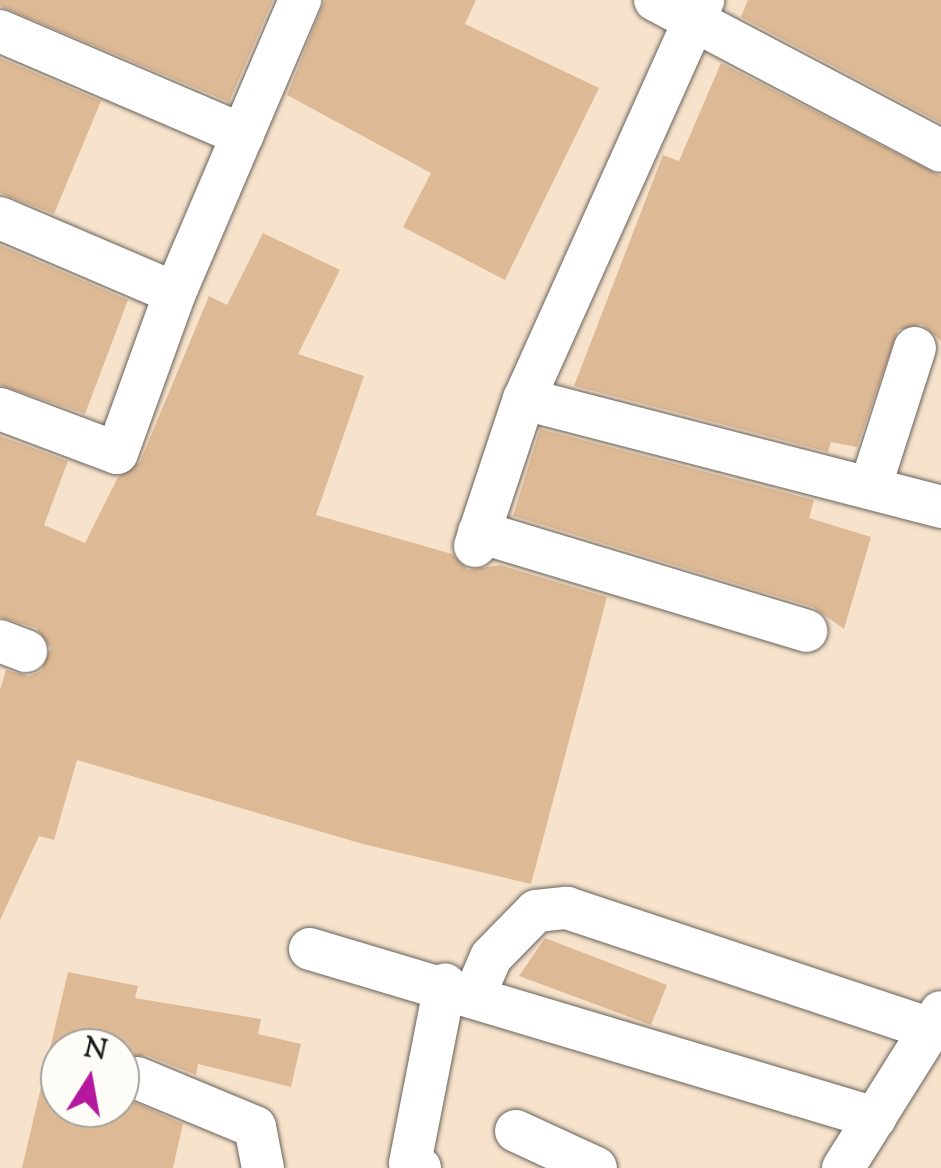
<!DOCTYPE html>
<html>
<head>
<meta charset="utf-8">
<style>
	body { margin:0 }
	#map { position:relative; width:941px; height:1168px; overflow:hidden; background:#f7e3cc; font-family:"Sorts Mill Goudy",serif }
	div>[style] { position:absolute }
	.building>* { inset:0; background:#ddb995 }
	.roads { filter:drop-shadow(0 0 2px #69625a) drop-shadow(0 0 2px #69625a) }
	.street>* { height:42px; margin:-21px; padding:0 21px; transform-origin:21px; border-radius:21px; background:#fff }
	span { translate:-50% -50%; white-space:nowrap; text-align:center; line-height:1.15; -webkit-text-stroke:10px #fdfcf7; paint-order:stroke }
	.north { position:absolute; left:40px; top:1028px; width:100px; height:100px; box-sizing:border-box; background:#fdfcf7; border:2px solid #a3a29f; border-radius:50%; rotate:11deg; font-size:28px; font-weight:700; line-height:40px; text-align:center; color:#1c1c1c }
	.north::after { content:''; display:block; margin:auto; width:35px; height:45px; background:#b5179e; clip-path:polygon(50% 0,100% 100%,50% 72%,0 100%) }
</style>
</head>
<body>
<div id="map">
	<div class="building">
		<i style="clip-path:polygon(0 0,273px 0,229px 102px,0 6px)"></i>
		<i style="clip-path:polygon(325px 0,476px 0,465px 24px,599px 88px,505px 280px,403px 227px,431px 173px,287px 95px)"></i>
		<i style="clip-path:polygon(748px 0,941px 0,941px 123px,741px 17px)"></i>
		<i style="clip-path:polygon(0 58px,101px 101px,54px 214px,0 193px)"></i>
		<i style="clip-path:polygon(721px 63px,941px 176px,941px 341px,922px 324px,898px 330px,857px 447px,831px 442px,828px 452px,574px 386px,663px 155px,679px 161px)"></i>
		<i style="clip-path:polygon(263px 233px,340px 270px,298px 354px,364px 376px,316px 515px,452px 554px,468px 570px,500px 565px,607px 597px,531px 884px,363px 844px,77px 760px,54px 840px,39px 836px,0 920px,0 690px,6px 670px,29px 676px,41px 671px,51px 648px,36px 628px,0 617px,0 436px,68px 461px,44px 525px,85px 543px,118px 477px,140px 462px,209px 296px,227px 305px)"></i>
		<i style="clip-path:polygon(0 245px,128px 300px,85px 414px,0 385px)"></i>
		<i style="clip-path:polygon(540px 429px,814px 500px,809px 518px,871px 537px,844px 629px,813px 607px,513px 516px)"></i>
		<i style="clip-path:polygon(545px 938px,667px 985px,651px 1025px,519px 976px)"></i>
		<i style="clip-path:polygon(68px 972px,138px 986px,135px 998px,261px 1019px,258px 1034px,301px 1044px,291px 1087px,198px 1064px,196px 1075px,146px 1055px,120px 1060px,120px 1048px,60px 1048px,60px 1108px,120px 1108px,120px 1096px,183px 1124px,173px 1168px,22px 1168px)"></i>
	</div>
	<div class="roads">
		<div class="street">
			<i style="left:655px;top:0;width:323px;rotate:27.8deg"></i>
			<i style="left:0;top:31px;width:264px;rotate:23.2deg"></i>
			<i style="left:0;top:218px;width:190px;rotate:23.2deg"></i>
			<i style="left:524px;top:399px;width:431px;rotate:14.5deg"></i>
			<i style="left:0;top:409px;width:125px;rotate:20.6deg"></i>
			<i style="left:117px;top:453px;width:170px;rotate:-70.1deg"></i>
			<i style="left:175px;top:293px;width:319px;rotate:-66.9deg"></i>
			<i style="left:870px;top:488px;width:147px;rotate:-72.2deg"></i>
			<i style="left:479px;top:532px;width:342px;rotate:16.8deg"></i>
			<i style="left:475px;top:546px;width:155px;rotate:-71.6deg"></i>
			<i style="left:524px;top:399px;width:437px;rotate:-65.8deg"></i>
			<i style="left:0;top:641px;width:28px;rotate:21deg"></i>
			<i style="left:310px;top:949px;width:590px;rotate:16.65deg"></i>
			<i style="left:475px;top:994px;width:40px;rotate:-66.6deg"></i>
			<i style="left:491px;top:957px;width:64px;rotate:-45.6deg"></i>
			<i style="left:536px;top:911px;width:31px;rotate:-6deg"></i>
			<i style="left:567px;top:908px;width:384px;rotate:18.4deg"></i>
			<i style="left:137px;top:1078px;width:128px;rotate:22.6deg"></i>
			<i style="left:255px;top:1127px;width:42px;rotate:79deg"></i>
			<i style="left:516px;top:1131px;width:88px;rotate:24.8deg"></i>
			<i style="left:420px;top:1168px;width:11px;rotate:-153deg"></i>
			<i style="left:410px;top:1163px;width:182px;rotate:-78.9deg"></i>
			<i style="left:843px;top:1168px;width:184px;rotate:-57.9deg"></i>
		</div>
	</div>
	<div class="north">N</div>
</div>
</body>
</html>
